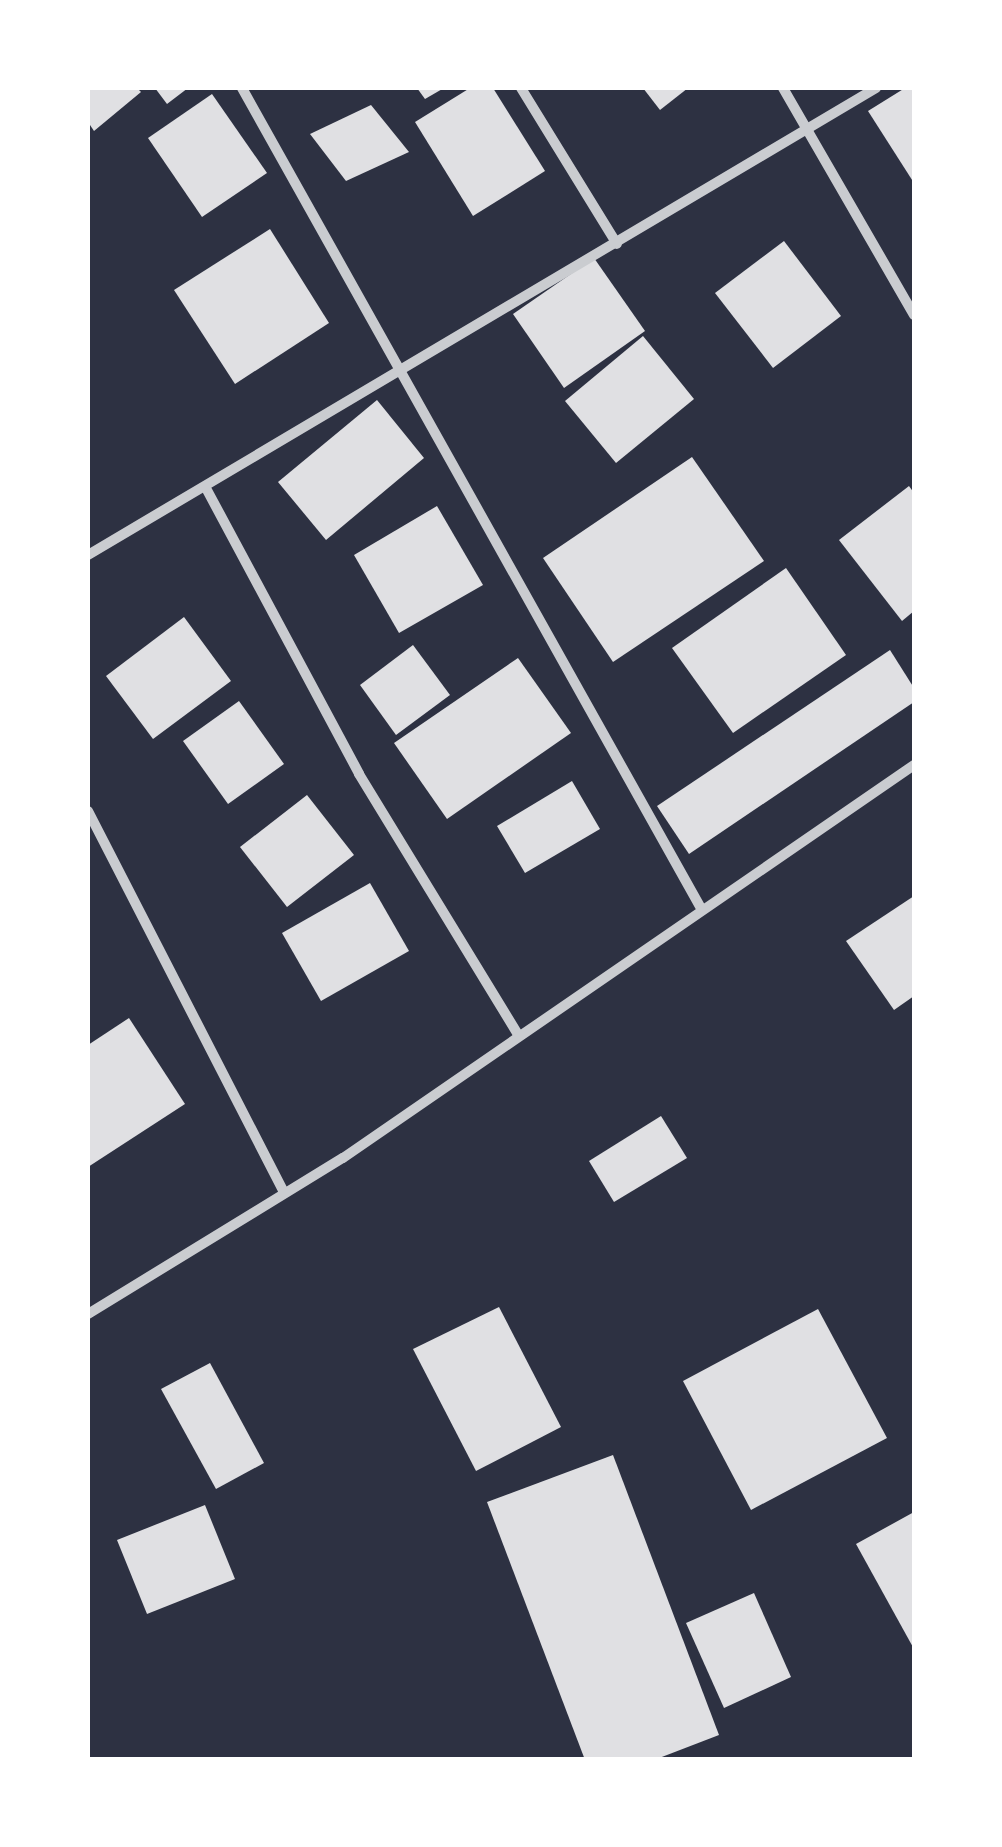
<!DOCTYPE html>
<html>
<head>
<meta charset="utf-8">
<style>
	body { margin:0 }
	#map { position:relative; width:1002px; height:1847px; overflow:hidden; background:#2d3142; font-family:"DM Sans",sans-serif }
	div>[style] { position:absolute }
	.building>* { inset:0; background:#e0e0e3 }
	.minor>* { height:10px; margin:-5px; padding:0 5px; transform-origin:5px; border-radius:5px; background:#caccd0 }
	span { translate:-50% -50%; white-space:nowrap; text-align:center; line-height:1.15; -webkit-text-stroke:9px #fff; paint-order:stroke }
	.frame { position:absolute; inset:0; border:90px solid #fff; pointer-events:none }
</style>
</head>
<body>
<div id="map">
	<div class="building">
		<i style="clip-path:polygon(88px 88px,137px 88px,141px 92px,94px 131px,88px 122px)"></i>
		<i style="clip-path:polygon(155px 88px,188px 88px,167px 104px)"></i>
		<i style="clip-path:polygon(417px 88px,444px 88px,425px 99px)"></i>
		<i style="clip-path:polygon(470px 88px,493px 88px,545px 171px,473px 216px,415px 122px)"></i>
		<i style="clip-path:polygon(643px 88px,688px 88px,660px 110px)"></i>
		<i style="clip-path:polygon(905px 88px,914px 88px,914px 183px,868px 111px)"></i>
		<i style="clip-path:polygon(212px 94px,267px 173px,202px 217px,148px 138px)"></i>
		<i style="clip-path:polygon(371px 105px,409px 152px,346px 181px,310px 134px)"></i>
		<i style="clip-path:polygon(270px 229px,329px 323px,235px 384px,174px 290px)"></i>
		<i style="clip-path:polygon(784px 241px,841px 316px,773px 368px,715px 293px)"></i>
		<i style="clip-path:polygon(594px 258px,645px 331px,564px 388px,513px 314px)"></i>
		<i style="clip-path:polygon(643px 336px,694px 399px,616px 463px,565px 401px)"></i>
		<i style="clip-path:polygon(377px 400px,424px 458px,326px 540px,278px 482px)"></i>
		<i style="clip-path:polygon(692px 457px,764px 561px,613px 662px,543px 558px)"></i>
		<i style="clip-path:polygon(909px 486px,914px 493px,914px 611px,902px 621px,839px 540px)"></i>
		<i style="clip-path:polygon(437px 506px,483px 585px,399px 633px,354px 555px)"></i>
		<i style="clip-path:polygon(786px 568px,846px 655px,733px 733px,672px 648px)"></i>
		<i style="clip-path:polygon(184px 617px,231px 681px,153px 739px,106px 676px)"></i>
		<i style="clip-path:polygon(413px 645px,450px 695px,396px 735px,360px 685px)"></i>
		<i style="clip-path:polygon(890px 650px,914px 688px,914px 702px,689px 854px,657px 806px)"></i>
		<i style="clip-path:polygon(518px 658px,571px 733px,447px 819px,394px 743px)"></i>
		<i style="clip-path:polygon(239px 701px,284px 764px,228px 804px,183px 741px)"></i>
		<i style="clip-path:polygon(572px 781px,600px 829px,525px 873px,497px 826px)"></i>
		<i style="clip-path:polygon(307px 795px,354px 855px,287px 907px,240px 847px)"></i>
		<i style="clip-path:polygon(370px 883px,409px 951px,321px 1001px,282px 933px)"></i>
		<i style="clip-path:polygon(914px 896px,914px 996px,894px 1010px,846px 941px)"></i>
		<i style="clip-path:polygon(129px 1018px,185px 1104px,88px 1167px,88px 1045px)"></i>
		<i style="clip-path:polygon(661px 1116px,687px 1158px,614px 1202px,589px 1161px)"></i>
		<i style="clip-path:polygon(499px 1307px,561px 1427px,476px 1471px,413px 1349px)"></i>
		<i style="clip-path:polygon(818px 1309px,887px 1438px,751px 1510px,683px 1381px)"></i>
		<i style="clip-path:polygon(210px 1363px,264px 1463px,216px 1489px,161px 1389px)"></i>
		<i style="clip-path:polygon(613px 1455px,719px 1735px,654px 1760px,585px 1760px,487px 1502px)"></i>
		<i style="clip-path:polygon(205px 1505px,235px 1579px,147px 1614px,117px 1540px)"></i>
		<i style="clip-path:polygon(914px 1512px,914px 1649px,856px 1544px)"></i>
		<i style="clip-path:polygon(754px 1593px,791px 1677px,724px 1708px,686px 1623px)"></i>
	</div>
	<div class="minor">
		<i style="left:242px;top:88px;width:942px;rotate:60.77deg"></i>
		<i style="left:521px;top:88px;width:183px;rotate:58.4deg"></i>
		<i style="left:783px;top:88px;width:262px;rotate:60deg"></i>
		<i style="left:207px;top:490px;width:322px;rotate:61.8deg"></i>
		<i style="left:359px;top:774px;width:307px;rotate:58.6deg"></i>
		<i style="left:88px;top:555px;width:916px;rotate:-30.65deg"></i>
		<i style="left:88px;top:811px;width:427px;rotate:62.8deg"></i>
		<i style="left:88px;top:1314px;width:299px;rotate:-31.5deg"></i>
		<i style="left:343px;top:1158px;width:693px;rotate:-34.54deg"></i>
	</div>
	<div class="frame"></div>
</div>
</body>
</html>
